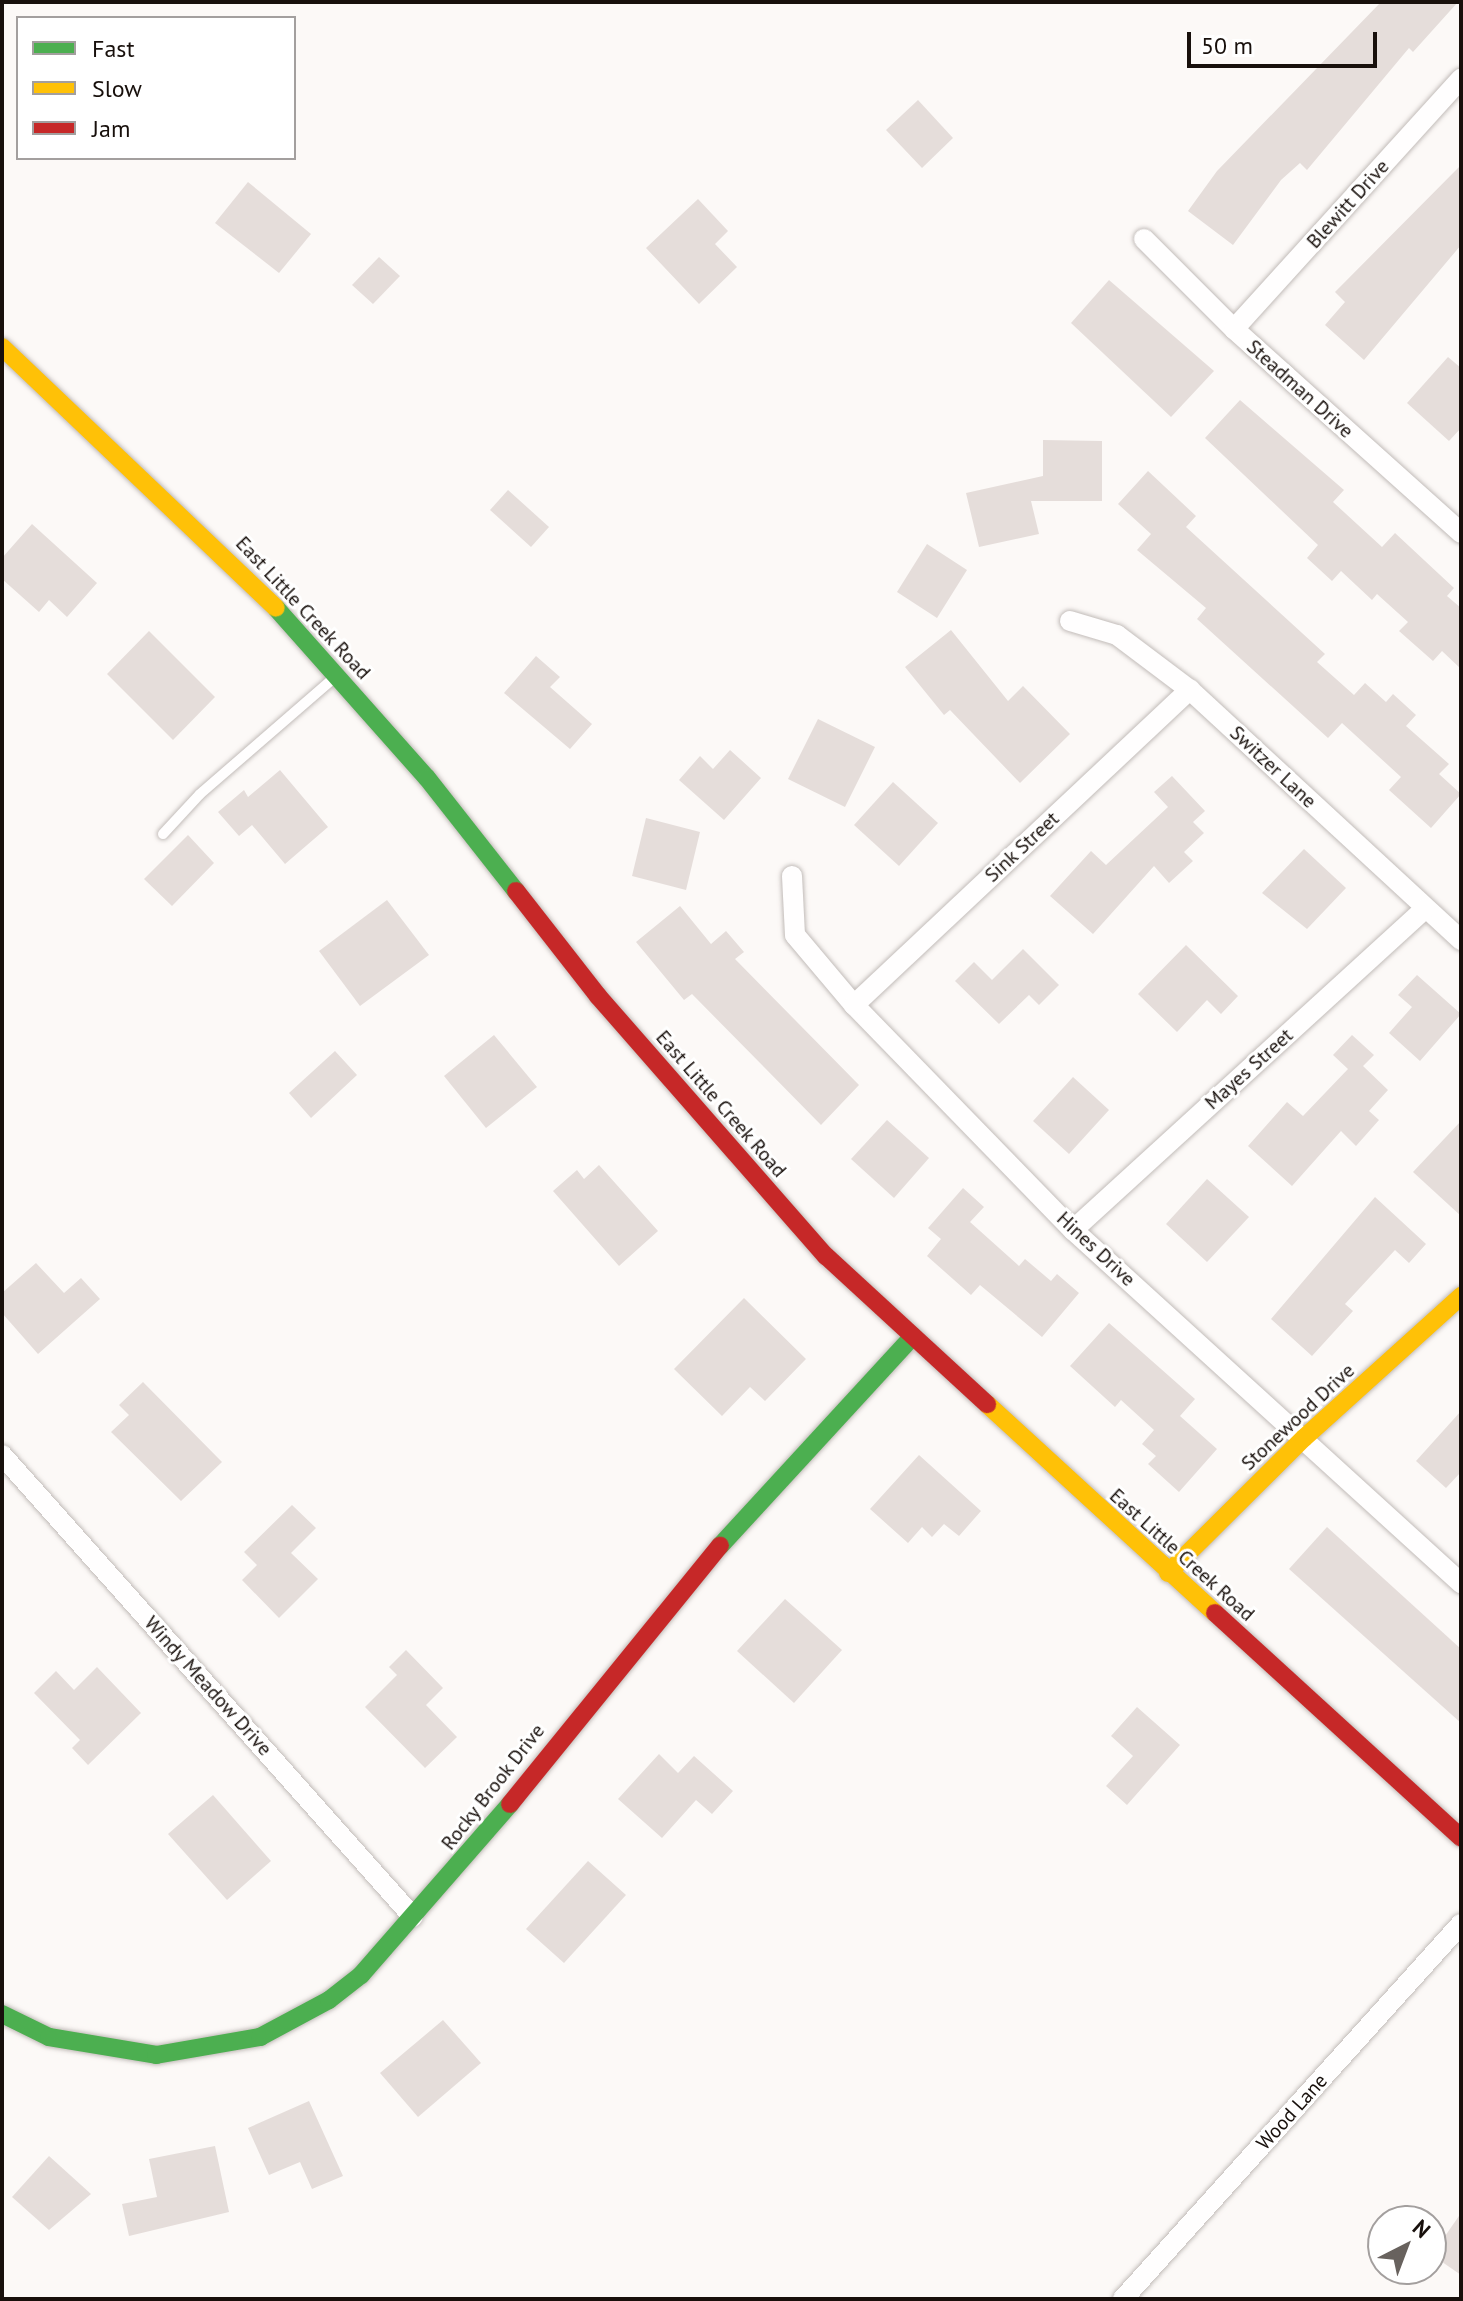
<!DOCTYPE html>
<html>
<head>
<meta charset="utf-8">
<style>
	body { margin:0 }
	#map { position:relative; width:1463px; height:2301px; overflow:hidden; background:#fcf9f7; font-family:"PT Sans",sans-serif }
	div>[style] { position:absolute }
	.building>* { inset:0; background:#e5ddda }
	.roads { filter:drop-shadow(0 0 2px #c2bcb9) drop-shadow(0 0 2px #c2bcb9) }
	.lane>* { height:10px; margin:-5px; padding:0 5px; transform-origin:5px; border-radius:5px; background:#fffefe }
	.street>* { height:20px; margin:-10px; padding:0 10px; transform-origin:10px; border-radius:10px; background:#fffefe }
	.fast>* { height:18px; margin:-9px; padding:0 9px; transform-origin:9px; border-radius:9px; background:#4caf50 }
	.slow>* { height:18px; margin:-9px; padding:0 9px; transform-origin:9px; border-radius:9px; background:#ffc107 }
	.jam>* { height:18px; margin:-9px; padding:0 9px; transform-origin:9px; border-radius:9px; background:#c62828 }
	span { translate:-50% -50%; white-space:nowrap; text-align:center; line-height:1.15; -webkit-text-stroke:6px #fff; paint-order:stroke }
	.street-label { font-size:20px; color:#18100c }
	.frame { position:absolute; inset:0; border:4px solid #18100c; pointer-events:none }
	.legend { position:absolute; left:16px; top:16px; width:280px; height:144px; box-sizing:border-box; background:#fff; border:2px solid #a39f9e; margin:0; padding:10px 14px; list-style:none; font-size:24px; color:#18100c }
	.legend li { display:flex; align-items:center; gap:16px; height:40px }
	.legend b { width:40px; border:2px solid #a39f9e }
	.north { position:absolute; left:1367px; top:2205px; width:80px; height:80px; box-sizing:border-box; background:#fff; border:2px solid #a39f9e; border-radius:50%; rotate:42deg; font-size:22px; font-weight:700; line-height:32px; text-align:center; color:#18100c }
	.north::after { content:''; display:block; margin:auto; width:28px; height:36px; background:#68625e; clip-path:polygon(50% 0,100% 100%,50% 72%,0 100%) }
	.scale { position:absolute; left:1187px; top:32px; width:190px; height:36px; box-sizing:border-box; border:4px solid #18100c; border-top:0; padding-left:10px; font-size:24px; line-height:28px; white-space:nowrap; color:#18100c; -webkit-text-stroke:6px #fff; paint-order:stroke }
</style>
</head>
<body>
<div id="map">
	<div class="building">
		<i style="clip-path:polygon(1381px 2px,1458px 2px,1413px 52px,1409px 48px,1307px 170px,1300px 163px,1281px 180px,1233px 245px,1188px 211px,1217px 171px)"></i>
		<i style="clip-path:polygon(918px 100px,953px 138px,922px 168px,886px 130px)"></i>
		<i style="clip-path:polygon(1461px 165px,1461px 245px,1364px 360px,1325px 325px,1345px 302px,1335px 292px)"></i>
		<i style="clip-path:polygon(248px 182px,311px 234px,279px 273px,215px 223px)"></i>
		<i style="clip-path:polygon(698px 199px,728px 231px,715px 244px,737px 267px,699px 304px,646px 248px)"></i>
		<i style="clip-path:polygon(379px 257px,400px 276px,373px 304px,352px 285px)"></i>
		<i style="clip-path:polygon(1109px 280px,1214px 371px,1171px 417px,1071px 323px)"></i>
		<i style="clip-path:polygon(1448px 357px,1461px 368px,1461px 428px,1449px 441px,1407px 403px)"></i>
		<i style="clip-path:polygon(1240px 400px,1344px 490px,1333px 502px,1382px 547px,1395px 533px,1454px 588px,1447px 596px,1461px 608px,1461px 669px,1442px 651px,1433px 661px,1399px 631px,1408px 622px,1377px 594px,1372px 600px,1341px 571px,1332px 581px,1307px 558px,1318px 545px,1205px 438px)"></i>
		<i style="clip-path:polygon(1043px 440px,1102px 441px,1102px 501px,1031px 501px,1039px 534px,979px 547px,966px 493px,1043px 476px)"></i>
		<i style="clip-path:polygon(1148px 471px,1196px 516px,1186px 527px,1325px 654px,1317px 662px,1354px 695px,1365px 683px,1386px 702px,1393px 694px,1416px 715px,1406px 726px,1449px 764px,1439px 774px,1461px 794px,1431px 828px,1389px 790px,1401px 777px,1342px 723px,1328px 738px,1197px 619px,1206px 608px,1137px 550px,1151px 534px,1118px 504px)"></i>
		<i style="clip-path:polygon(508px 490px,549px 527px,531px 547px,490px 510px)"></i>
		<i style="clip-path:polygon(32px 524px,97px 583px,67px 617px,49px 600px,39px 612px,2px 579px,2px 558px)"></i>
		<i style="clip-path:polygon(927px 544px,967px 570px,937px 618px,897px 592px)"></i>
		<i style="clip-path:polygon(951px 630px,1008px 701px,1023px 686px,1070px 734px,1020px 783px,950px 710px,944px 715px,905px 667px)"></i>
		<i style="clip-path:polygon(149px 631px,215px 697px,173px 740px,107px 674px)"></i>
		<i style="clip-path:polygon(536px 656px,560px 677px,550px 687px,592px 724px,570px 749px,504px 693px)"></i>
		<i style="clip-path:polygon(818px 719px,875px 747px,845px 807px,788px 779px)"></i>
		<i style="clip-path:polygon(730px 750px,761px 778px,724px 820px,679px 780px,700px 756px,713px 769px)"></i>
		<i style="clip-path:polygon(280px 770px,328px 827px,285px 864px,252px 825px,239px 836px,218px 812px,244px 790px,248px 797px)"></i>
		<i style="clip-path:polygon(1172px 776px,1205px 811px,1193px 822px,1204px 833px,1184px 852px,1193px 861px,1169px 883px,1154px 866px,1093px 934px,1050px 896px,1091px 851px,1106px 865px,1168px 807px,1154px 792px)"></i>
		<i style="clip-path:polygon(893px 782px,938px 823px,899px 866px,854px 825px)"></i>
		<i style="clip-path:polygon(646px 818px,700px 832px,686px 890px,632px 876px)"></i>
		<i style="clip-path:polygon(188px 835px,214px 863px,172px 906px,144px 879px)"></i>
		<i style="clip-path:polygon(1304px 849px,1346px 888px,1307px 929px,1262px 893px)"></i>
		<i style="clip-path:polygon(387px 900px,429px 955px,360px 1006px,319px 951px)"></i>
		<i style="clip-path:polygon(680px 906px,711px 944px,726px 931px,744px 952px,735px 959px,859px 1085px,821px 1125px,692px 994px,684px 1000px,636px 942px)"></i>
		<i style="clip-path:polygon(1186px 945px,1238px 996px,1221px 1014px,1207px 1000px,1177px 1032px,1138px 994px)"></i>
		<i style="clip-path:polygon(1023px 949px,1059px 985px,1039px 1005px,1029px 995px,999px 1024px,955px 981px,974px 962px,992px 980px)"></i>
		<i style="clip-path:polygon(1417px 975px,1461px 1014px,1420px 1061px,1389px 1033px,1412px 1007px,1398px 995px)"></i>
		<i style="clip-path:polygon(494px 1035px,537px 1087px,486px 1128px,444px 1076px)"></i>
		<i style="clip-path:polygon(1352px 1035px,1374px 1055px,1363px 1066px,1388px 1090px,1369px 1111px,1379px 1120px,1356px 1146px,1341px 1131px,1292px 1186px,1248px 1146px,1287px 1102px,1303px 1116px,1348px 1069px,1333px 1055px)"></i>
		<i style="clip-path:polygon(335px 1051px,357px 1075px,311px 1118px,289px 1093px)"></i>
		<i style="clip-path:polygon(1073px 1077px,1109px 1110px,1069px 1154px,1033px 1121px)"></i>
		<i style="clip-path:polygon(887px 1120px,929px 1158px,894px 1198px,851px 1159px)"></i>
		<i style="clip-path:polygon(1461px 1121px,1461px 1216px,1413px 1172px)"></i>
		<i style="clip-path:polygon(599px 1165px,658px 1231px,619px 1266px,553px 1191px,577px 1170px,584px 1179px)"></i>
		<i style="clip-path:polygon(1207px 1179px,1249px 1217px,1207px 1262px,1166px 1224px)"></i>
		<i style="clip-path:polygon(963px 1188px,984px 1207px,970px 1222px,1019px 1266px,1025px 1259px,1051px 1281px,1057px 1274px,1079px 1293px,1042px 1337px,980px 1285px,971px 1295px,927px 1256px,941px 1239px,928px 1228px)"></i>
		<i style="clip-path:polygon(1375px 1197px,1426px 1244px,1409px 1263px,1395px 1250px,1345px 1304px,1353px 1311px,1312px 1356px,1271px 1319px)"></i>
		<i style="clip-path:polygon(36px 1263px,64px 1293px,81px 1278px,100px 1299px,38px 1354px,2px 1313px,2px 1293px)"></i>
		<i style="clip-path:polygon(744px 1298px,806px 1359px,765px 1401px,750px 1387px,722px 1416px,674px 1369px)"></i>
		<i style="clip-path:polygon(1109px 1323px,1195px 1399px,1180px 1416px,1217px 1449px,1179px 1492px,1148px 1464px,1156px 1456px,1142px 1444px,1154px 1430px,1121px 1400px,1115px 1407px,1070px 1366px)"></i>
		<i style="clip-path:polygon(143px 1382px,222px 1462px,181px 1501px,111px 1432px,129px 1415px,119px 1405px)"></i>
		<i style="clip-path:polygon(1461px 1411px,1461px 1472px,1446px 1488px,1416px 1461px)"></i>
		<i style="clip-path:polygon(919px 1455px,981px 1511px,959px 1536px,944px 1524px,932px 1537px,922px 1527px,908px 1543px,870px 1509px)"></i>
		<i style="clip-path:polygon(292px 1505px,316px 1528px,291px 1553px,318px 1579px,279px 1618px,242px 1580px,257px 1565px,244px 1552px)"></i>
		<i style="clip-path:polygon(1327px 1527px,1461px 1649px,1461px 1723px,1289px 1569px)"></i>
		<i style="clip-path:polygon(785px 1599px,842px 1650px,794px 1703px,737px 1651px)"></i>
		<i style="clip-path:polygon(406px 1650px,443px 1688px,426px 1705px,457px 1737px,425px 1768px,365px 1707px,397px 1675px,389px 1667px)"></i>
		<i style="clip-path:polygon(97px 1667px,141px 1713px,88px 1765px,72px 1748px,80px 1740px,34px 1693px,56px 1671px,74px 1690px)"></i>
		<i style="clip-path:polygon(1137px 1707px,1180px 1745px,1127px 1805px,1106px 1786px,1133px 1756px,1111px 1736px)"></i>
		<i style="clip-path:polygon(659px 1754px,678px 1773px,694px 1756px,733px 1791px,712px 1814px,696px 1800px,662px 1838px,618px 1799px)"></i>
		<i style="clip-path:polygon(213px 1795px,271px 1861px,227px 1900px,168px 1834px)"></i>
		<i style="clip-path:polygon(588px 1861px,626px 1895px,564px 1963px,526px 1929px)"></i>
		<i style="clip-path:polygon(443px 2020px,481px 2063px,418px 2117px,380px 2073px)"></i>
		<i style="clip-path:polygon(309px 2101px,343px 2176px,312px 2189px,300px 2162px,269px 2175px,248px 2128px)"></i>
		<i style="clip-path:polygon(215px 2146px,229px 2212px,129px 2236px,122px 2204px,157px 2197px,149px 2159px)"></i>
		<i style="clip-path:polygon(49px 2156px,91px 2194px,49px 2230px,12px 2197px)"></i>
		<i style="clip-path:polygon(1461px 2213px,1461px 2275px,1432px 2255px)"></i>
	</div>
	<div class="roads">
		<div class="lane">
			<i style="left:163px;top:834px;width:54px;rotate:-47.2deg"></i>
			<i style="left:200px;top:794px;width:180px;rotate:-40.9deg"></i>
		</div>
		<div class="street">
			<i style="left:1144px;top:239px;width:127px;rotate:45deg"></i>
			<i style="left:1234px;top:329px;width:305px;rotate:41.9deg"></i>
			<i style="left:1234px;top:329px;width:338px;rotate:-47.8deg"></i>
			<i style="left:1070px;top:621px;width:49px;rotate:16.6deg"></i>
			<i style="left:1117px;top:635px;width:91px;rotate:37deg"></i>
			<i style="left:1190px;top:690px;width:369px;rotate:42.7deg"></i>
			<i style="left:792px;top:876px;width:59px;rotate:87.1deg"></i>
			<i style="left:795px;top:935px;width:92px;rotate:49.9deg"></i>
			<i style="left:854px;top:1005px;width:314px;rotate:45.8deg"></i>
			<i style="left:1073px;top:1230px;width:525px;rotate:42.3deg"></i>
			<i style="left:854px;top:1005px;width:461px;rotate:-43.2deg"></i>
			<i style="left:1073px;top:1230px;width:476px;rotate:-42.4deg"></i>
			<i style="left:2px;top:1455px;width:618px;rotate:48.34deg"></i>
			<i style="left:1123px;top:2299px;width:505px;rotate:-47.97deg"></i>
		</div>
		<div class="fast">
			<i style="left:276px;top:608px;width:227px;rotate:48.4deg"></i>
			<i style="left:427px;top:778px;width:144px;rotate:51.8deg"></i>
			<i style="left:720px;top:1546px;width:285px;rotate:-47.4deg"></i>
			<i style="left:2px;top:2014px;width:52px;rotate:26.1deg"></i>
			<i style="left:49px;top:2037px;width:109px;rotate:9.5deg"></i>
			<i style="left:156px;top:2055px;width:106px;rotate:-9.8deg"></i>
			<i style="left:260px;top:2037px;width:78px;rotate:-28.2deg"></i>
			<i style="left:329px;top:2000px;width:41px;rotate:-38deg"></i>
			<i style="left:361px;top:1975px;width:227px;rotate:-48.9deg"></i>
		</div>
		<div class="slow">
			<i style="left:2px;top:347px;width:378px;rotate:43.6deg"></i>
			<i style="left:987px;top:1404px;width:309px;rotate:42.5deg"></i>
			<i style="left:1168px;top:1573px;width:192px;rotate:-44.8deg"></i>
			<i style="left:1304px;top:1438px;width:212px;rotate:-42.1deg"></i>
		</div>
		<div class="jam">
			<i style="left:516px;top:891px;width:133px;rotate:52deg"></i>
			<i style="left:598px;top:996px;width:346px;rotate:48.8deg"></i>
			<i style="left:826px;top:1256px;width:219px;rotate:42.6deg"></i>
			<i style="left:1215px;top:1613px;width:333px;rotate:42.4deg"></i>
			<i style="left:510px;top:1804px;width:333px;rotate:-50.9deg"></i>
		</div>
	</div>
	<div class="street-label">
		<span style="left:1348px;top:204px;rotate:-48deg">Blewitt Drive</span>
		<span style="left:1300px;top:389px;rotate:42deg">Steadman Drive</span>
		<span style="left:303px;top:608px;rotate:47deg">East Little Creek Road</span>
		<span style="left:1273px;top:767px;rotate:43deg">Switzer Lane</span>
		<span style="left:1022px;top:847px;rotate:-43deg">Sink Street</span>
		<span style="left:1249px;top:1069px;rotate:-42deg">Mayes Street</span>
		<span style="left:721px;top:1104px;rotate:49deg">East Little Creek Road</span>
		<span style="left:1096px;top:1249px;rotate:43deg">Hines Drive</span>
		<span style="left:1298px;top:1417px;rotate:-43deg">Stonewood Drive</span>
		<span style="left:1182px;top:1555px;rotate:42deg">East Little Creek Road</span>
		<span style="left:208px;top:1686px;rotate:48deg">Windy Meadow Drive</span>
		<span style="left:493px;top:1787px;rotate:-52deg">Rocky Brook Drive</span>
		<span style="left:1292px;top:2112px;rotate:-48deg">Wood Lane</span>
	</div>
	<div class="frame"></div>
	<ul class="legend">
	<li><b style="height:10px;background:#4caf50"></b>Fast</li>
	<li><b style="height:10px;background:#ffc107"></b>Slow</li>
	<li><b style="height:10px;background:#c62828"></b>Jam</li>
	</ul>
	<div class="north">N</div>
	<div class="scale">50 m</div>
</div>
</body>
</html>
